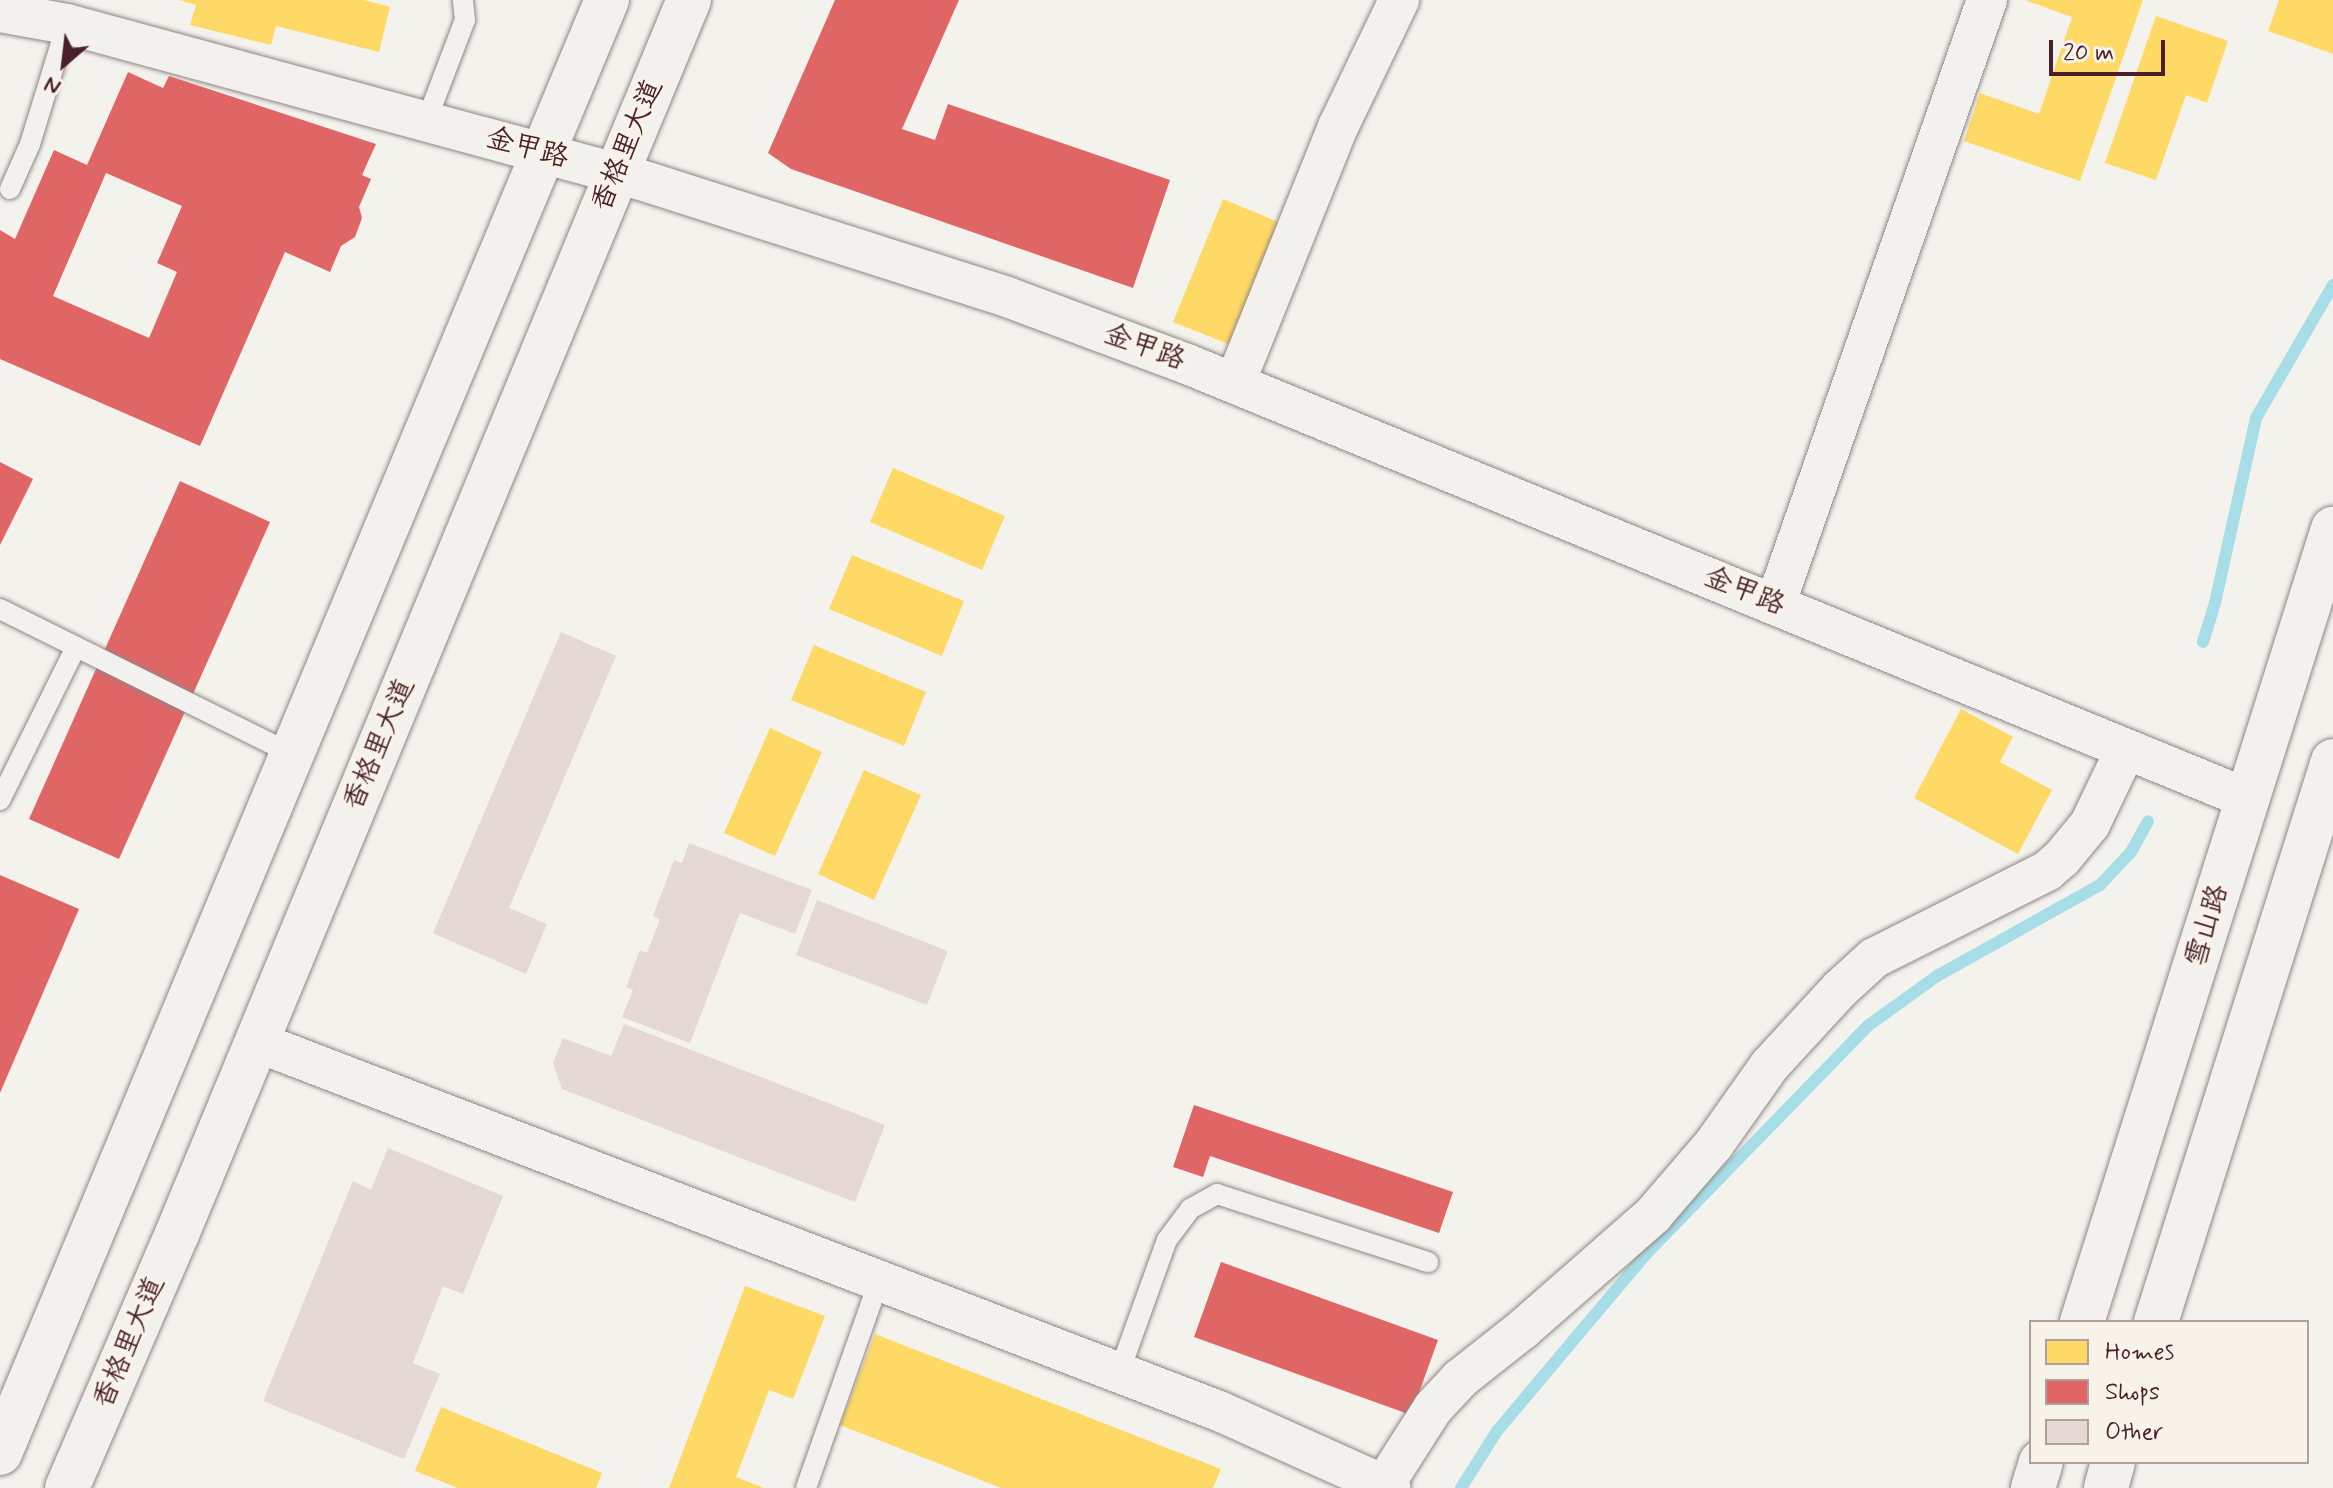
<!DOCTYPE html>
<html>
<head>
<meta charset="utf-8">
<style>
	body { margin:0 }
	#map { position:relative; width:2333px; height:1488px; overflow:hidden; background:#f4f2ec; font-family:Mynerve,"LXGW WenKai TC",sans-serif }
	div>[style] { position:absolute }
	.homes>* { inset:0; background:#ffd966 }
	.shops>* { inset:0; background:#e06666 }
	.stream>* { height:12px; margin:-6px; padding:0 6px; transform-origin:6px; border-radius:6px; background:#a6dde6 }
	.building>* { inset:0; background:#e5d8d5 }
	.roads { filter:drop-shadow(0 0 2px #8f8685) drop-shadow(0 0 2px #8f8685) }
	.service>* { height:20px; margin:-10px; padding:0 10px; transform-origin:10px; border-radius:10px; background:#f2f1ed }
	.minor>* { height:40px; margin:-20px; padding:0 20px; transform-origin:20px; border-radius:20px; background:#f2f1ed }
	.secondary>* { height:44px; margin:-22px; padding:0 22px; transform-origin:22px; border-radius:22px; background:#f2f1ed }
	span { translate:-50% -50%; white-space:nowrap; text-align:center; line-height:1.15; -webkit-text-stroke:8px #f7f3e8; paint-order:stroke }
	.street-label { font-size:28px; color:#4a1f2b }
	.legend { position:absolute; left:2029px; top:1320px; width:280px; height:144px; box-sizing:border-box; background:#f7f3e8; border:2px solid #b29e9c; margin:0; padding:10px 14px; list-style:none; font-size:24px; color:#4a1f2b }
	.legend li { display:flex; align-items:center; gap:16px; height:40px }
	.legend b { width:40px; border:2px solid #b29e9c }
	.north { position:absolute; left:24px; top:24px; width:80px; height:80px; -webkit-text-stroke:6px #f7f3e8; paint-order:stroke; rotate:208deg; font-size:22px; font-weight:700; line-height:32px; text-align:center; color:#4a1f2b }
	.north::after { content:''; display:block; margin:auto; width:28px; height:36px; background:#4a1f2b; clip-path:polygon(50% 0,100% 100%,50% 72%,0 100%) }
	.scale { position:absolute; left:2049px; top:40px; width:116px; height:36px; box-sizing:border-box; border:4px solid #4a1f2b; border-top:0; padding-left:10px; font-size:24px; line-height:28px; white-space:nowrap; color:#4a1f2b; -webkit-text-stroke:6px #f7f3e8; paint-order:stroke }
</style>
</head>
<body>
<div id="map">
	<div class="homes">
		<i style="clip-path:polygon(179px 0,364px 0,390px 7px,379px 52px,276px 26px,271px 45px,190px 25px,196px 5px)"></i>
		<i style="clip-path:polygon(2025px 0,2143px 0,2080px 181px,1964px 141px,1980px 93px,2039px 114px,2072px 17px)"></i>
		<i style="clip-path:polygon(2279px 0,2333px 0,2333px 54px,2268px 31px)"></i>
		<i style="clip-path:polygon(2156px 16px,2228px 41px,2207px 103px,2186px 95px,2156px 180px,2105px 163px)"></i>
		<i style="clip-path:polygon(1223px 199px,1286px 225px,1236px 347px,1173px 322px)"></i>
		<i style="clip-path:polygon(893px 468px,1005px 516px,982px 570px,870px 522px)"></i>
		<i style="clip-path:polygon(852px 555px,964px 601px,942px 656px,829px 609px)"></i>
		<i style="clip-path:polygon(814px 645px,926px 692px,904px 746px,791px 700px)"></i>
		<i style="clip-path:polygon(1961px 709px,2013px 737px,2000px 762px,2052px 790px,2018px 854px,1914px 798px)"></i>
		<i style="clip-path:polygon(770px 728px,822px 752px,775px 856px,724px 833px)"></i>
		<i style="clip-path:polygon(864px 770px,921px 795px,874px 900px,818px 874px)"></i>
		<i style="clip-path:polygon(745px 1286px,825px 1316px,793px 1399px,769px 1390px,736px 1477px,764px 1488px,669px 1488px)"></i>
		<i style="clip-path:polygon(875px 1334px,1221px 1469px,1213px 1488px,1001px 1488px,840px 1425px)"></i>
		<i style="clip-path:polygon(441px 1407px,602px 1473px,596px 1488px,458px 1488px,415px 1471px)"></i>
	</div>
	<div class="shops">
		<i style="clip-path:polygon(835px 0,959px 0,902px 129px,935px 140px,948px 104px,1170px 180px,1133px 288px,791px 169px,768px 153px)"></i>
		<i style="clip-path:polygon(evenodd,128px 72px,163px 88px,169px 76px,376px 144px,362px 175px,371px 179px,359px 207px,362px 218px,355px 237px,341px 246px,330px 272px,285px 252px,200px 446px,0 359px,0 230px,15px 239px,54px 150px,87px 165px,128px 72px,106px 173px,182px 206px,157px 263px,177px 272px,149px 338px,53px 296px,106px 173px)"></i>
		<i style="clip-path:polygon(0 462px,33px 479px,0 545px)"></i>
		<i style="clip-path:polygon(180px 481px,270px 522px,119px 859px,29px 819px)"></i>
		<i style="clip-path:polygon(0 875px,79px 909px,0 1093px)"></i>
		<i style="clip-path:polygon(1194px 1105px,1453px 1192px,1439px 1233px,1210px 1156px,1203px 1177px,1173px 1167px)"></i>
		<i style="clip-path:polygon(1221px 1262px,1438px 1340px,1411px 1415px,1194px 1337px)"></i>
	</div>
	<div class="stream">
		<i style="left:2203px;top:642px;width:41px;rotate:-72.9deg"></i>
		<i style="left:2215px;top:603px;width:189px;rotate:-77.5deg"></i>
		<i style="left:2256px;top:418px;width:154px;rotate:-59.9deg"></i>
		<i style="left:1461px;top:1488px;width:67px;rotate:-57.7deg"></i>
		<i style="left:1497px;top:1431px;width:233px;rotate:-49.9deg"></i>
		<i style="left:1647px;top:1253px;width:318px;rotate:-45.8deg"></i>
		<i style="left:1869px;top:1025px;width:84px;rotate:-35.8deg"></i>
		<i style="left:1937px;top:976px;width:187px;rotate:-29.2deg"></i>
		<i style="left:2100px;top:885px;width:45px;rotate:-46.8deg"></i>
		<i style="left:2131px;top:852px;width:35px;rotate:-61deg"></i>
	</div>
	<div class="building">
		<i style="clip-path:polygon(561px 632px,616px 656px,509px 908px,547px 924px,526px 974px,433px 933px)"></i>
		<i style="clip-path:polygon(689px 843px,812px 890px,795px 934px,740px 913px,690px 1043px,622px 1017px,633px 990px,626px 987px,640px 950px,647px 953px,660px 919px,653px 916px,674px 860px,682px 863px)"></i>
		<i style="clip-path:polygon(817px 900px,948px 951px,927px 1005px,796px 955px)"></i>
		<i style="clip-path:polygon(624px 1024px,885px 1125px,855px 1202px,562px 1089px,553px 1063px,563px 1038px,611px 1056px)"></i>
		<i style="clip-path:polygon(388px 1148px,503px 1196px,463px 1294px,443px 1286px,413px 1363px,440px 1374px,404px 1459px,263px 1401px,353px 1181px,371px 1190px)"></i>
	</div>
	<div class="roads">
		<div class="service">
			<i style="left:426px;top:122px;width:109px;rotate:-69.1deg"></i>
			<i style="left:465px;top:20px;width:20px;rotate:-96deg"></i>
			<i style="left:10px;top:189px;width:49px;rotate:-66deg"></i>
			<i style="left:30px;top:144px;width:126px;rotate:-72.9deg"></i>
			<i style="left:0;top:609px;width:328px;rotate:26.4deg"></i>
			<i style="left:0;top:800px;width:171px;rotate:-63.6deg"></i>
			<i style="left:1119px;top:1373px;width:141px;rotate:-70.2deg"></i>
			<i style="left:1167px;top:1240px;width:39px;rotate:-53deg"></i>
			<i style="left:1190px;top:1209px;width:31px;rotate:-29deg"></i>
			<i style="left:1217px;top:1194px;width:222px;rotate:17.9deg"></i>
			<i style="left:806px;top:1488px;width:219px;rotate:-70.6deg"></i>
		</div>
		<div class="minor">
			<i style="left:0;top:12px;width:68px;rotate:10.2deg"></i>
			<i style="left:67px;top:24px;width:595px;rotate:15.2deg"></i>
			<i style="left:641px;top:180px;width:384px;rotate:17.7deg"></i>
			<i style="left:1007px;top:297px;width:192px;rotate:20.4deg"></i>
			<i style="left:1187px;top:364px;width:1147px;rotate:22.29deg"></i>
			<i style="left:1235px;top:383px;width:276px;rotate:-68.1deg"></i>
			<i style="left:1338px;top:127px;width:141px;rotate:-64.3deg"></i>
			<i style="left:1775px;top:605px;width:641px;rotate:-70.69deg"></i>
			<i style="left:257px;top:1042px;width:1030px;rotate:20.99deg"></i>
			<i style="left:1219px;top:1411px;width:188px;rotate:24.2deg"></i>
			<i style="left:1382px;top:1488px;width:95px;rotate:-57.5deg"></i>
			<i style="left:1433px;top:1408px;width:40px;rotate:-47deg"></i>
			<i style="left:1460px;top:1379px;width:80px;rotate:-38.4deg"></i>
			<i style="left:1523px;top:1329px;width:173px;rotate:-41.2deg"></i>
			<i style="left:1653px;top:1215px;width:94px;rotate:-49.3deg"></i>
			<i style="left:1714px;top:1144px;width:97px;rotate:-54.7deg"></i>
			<i style="left:1770px;top:1065px;width:103px;rotate:-47.4deg"></i>
			<i style="left:1840px;top:989px;width:46px;rotate:-42.4deg"></i>
			<i style="left:1874px;top:958px;width:194px;rotate:-26.7deg"></i>
			<i style="left:2047px;top:871px;width:20px;rotate:-41deg"></i>
			<i style="left:2062px;top:858px;width:44px;rotate:-50.5deg"></i>
			<i style="left:2090px;top:824px;width:83px;rotate:-64.4deg"></i>
		</div>
		<div class="secondary">
			<i style="left:2082px;top:1322px;width:832px;rotate:-72.44deg"></i>
			<i style="left:2156px;top:1322px;width:588px;rotate:-72.49deg"></i>
			<i style="left:0;top:1453px;width:1575px;rotate:-67.33deg"></i>
			<i style="left:67px;top:1488px;width:277px;rotate:-66.6deg"></i>
			<i style="left:177px;top:1234px;width:1336px;rotate:-67.47deg"></i>
			<i style="left:2033px;top:1488px;width:27px;rotate:-73deg"></i>
			<i style="left:2106px;top:1488px;width:27px;rotate:-75deg"></i>
		</div>
	</div>
	<div class="street-label">
		<span style="left:628px;top:146px;rotate:-67deg">香格里大道</span>
		<span style="left:527px;top:149px;rotate:15deg">金甲路</span>
		<span style="left:1144px;top:348px;rotate:20deg">金甲路</span>
		<span style="left:1744px;top:592px;rotate:22deg">金甲路</span>
		<span style="left:380px;top:745px;rotate:-67deg">香格里大道</span>
		<span style="left:2208px;top:926px;rotate:-73deg">雪山路</span>
		<span style="left:130px;top:1343px;rotate:-67deg">香格里大道</span>
	</div>
	<ul class="legend">
	<li><b style="height:22px;background:#ffd966"></b>Homes</li>
	<li><b style="height:22px;background:#e06666"></b>Shops</li>
	<li><b style="height:22px;background:#e5d8d5"></b>Other</li>
	</ul>
	<div class="north">N</div>
	<div class="scale">20 m</div>
</div>
</body>
</html>
